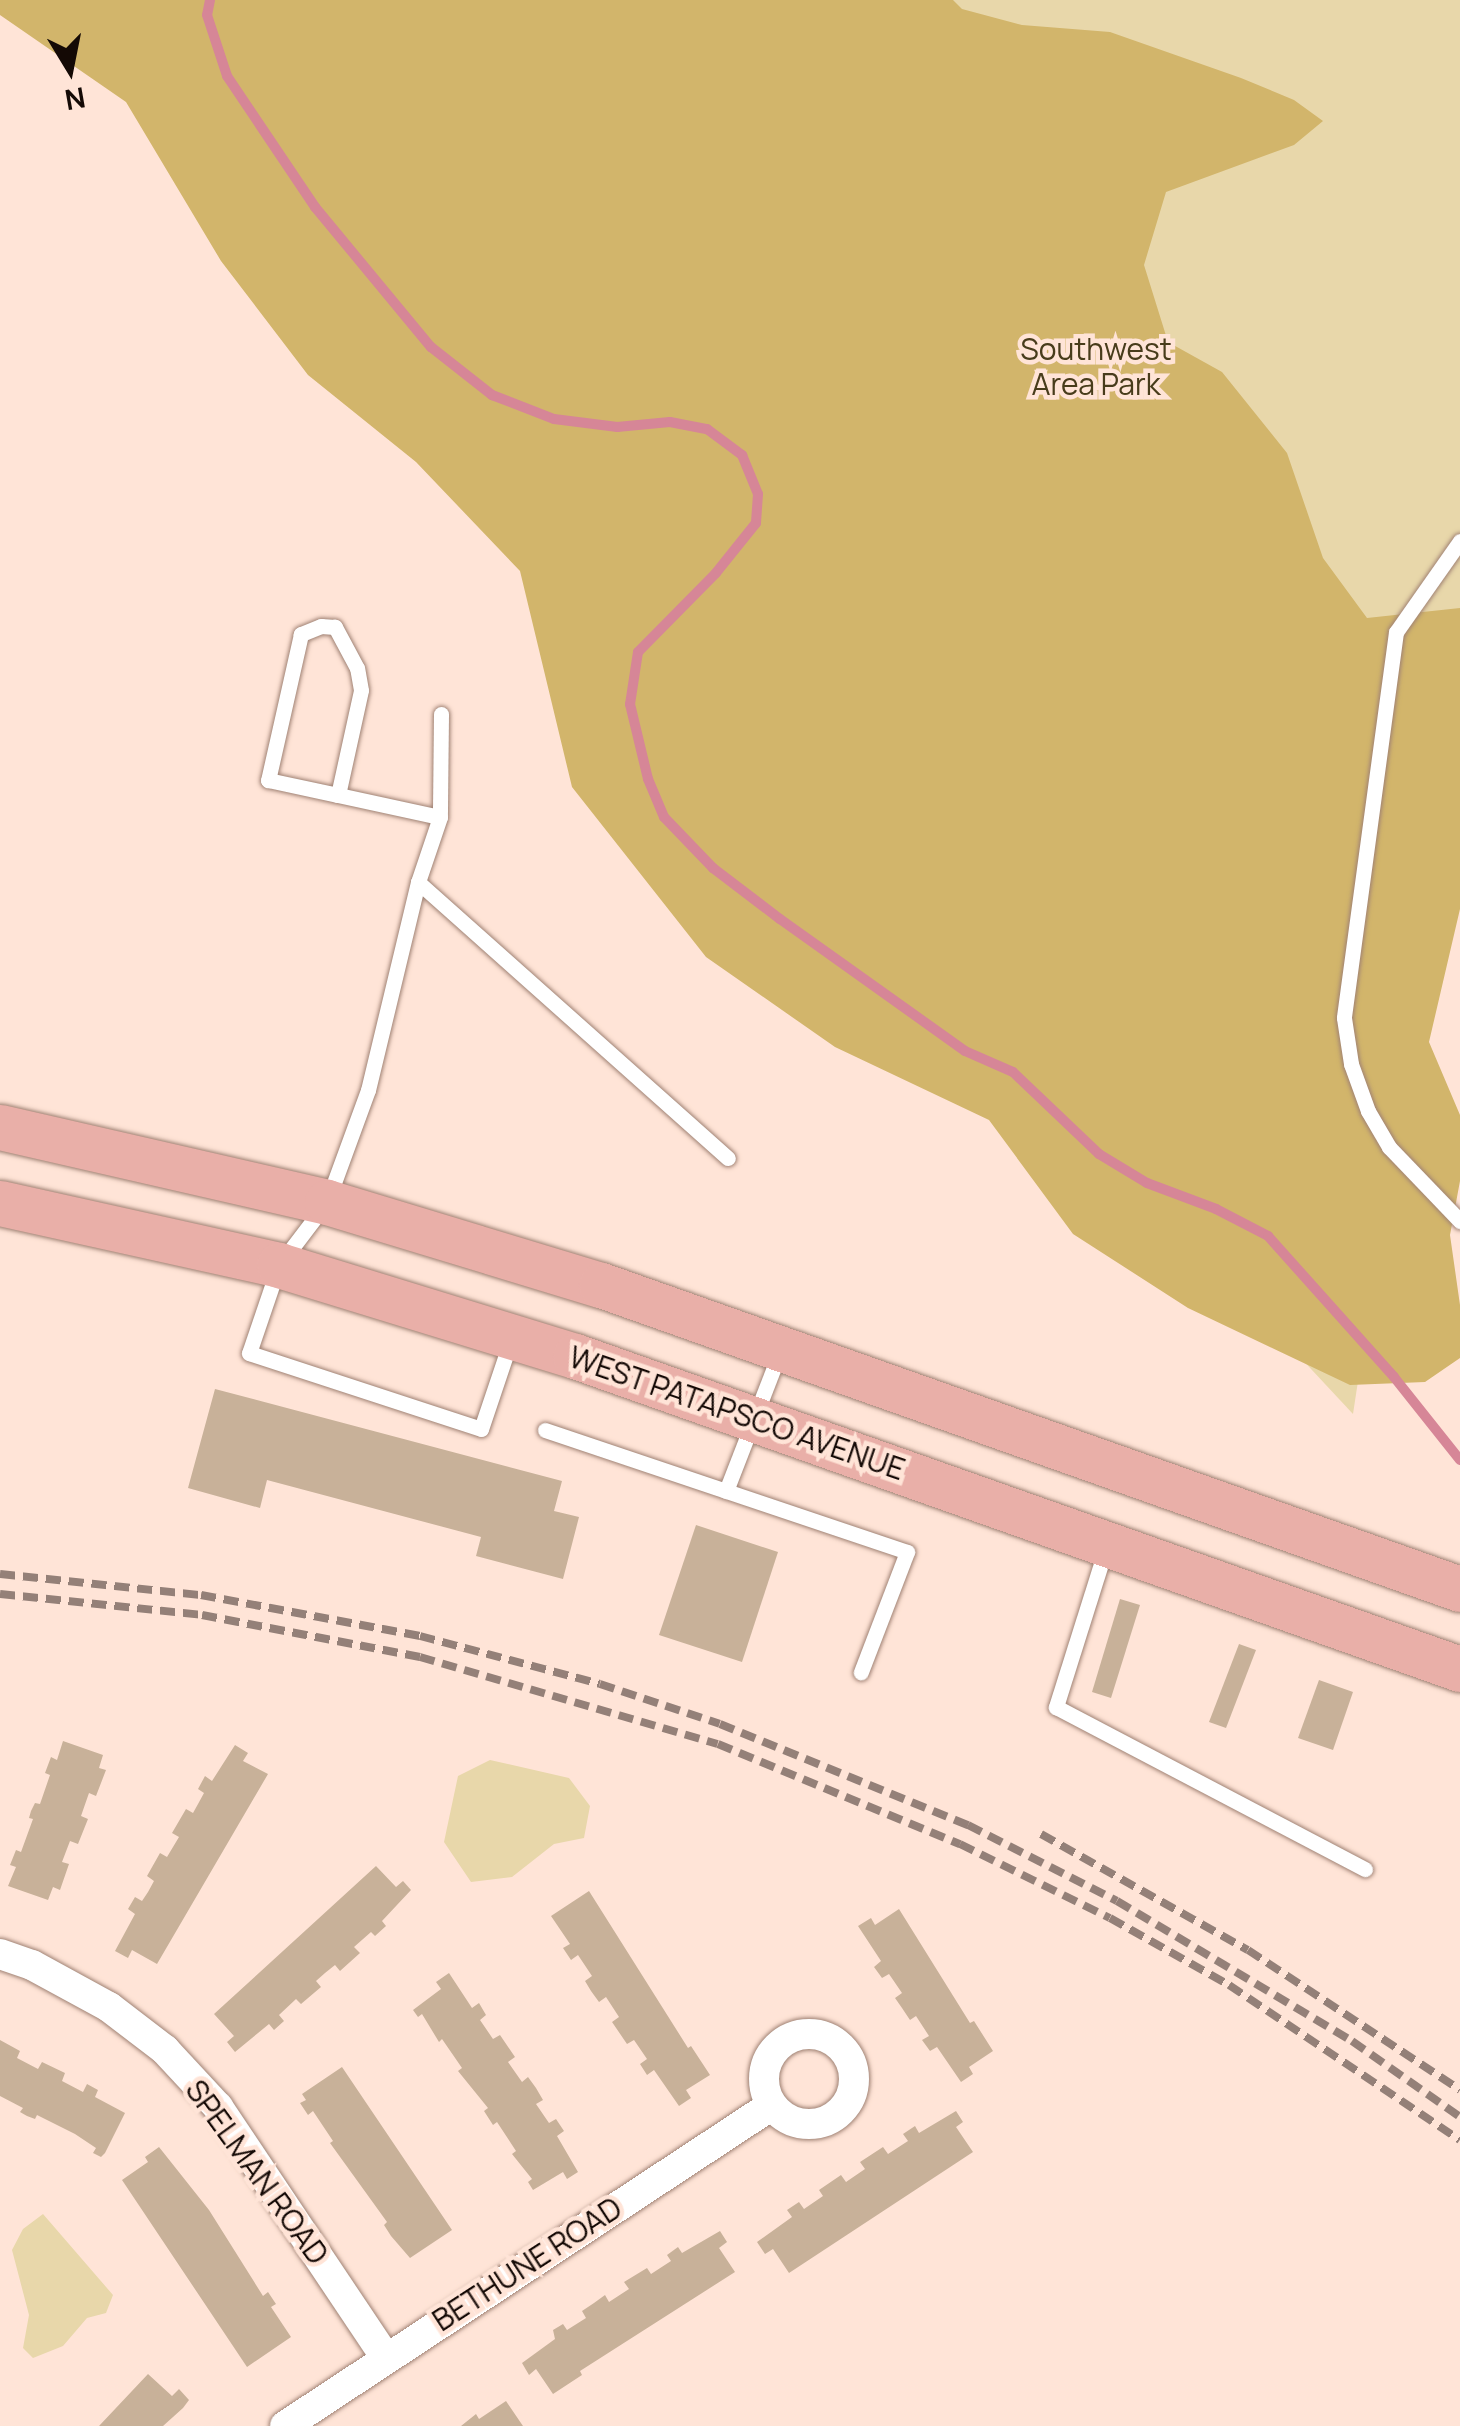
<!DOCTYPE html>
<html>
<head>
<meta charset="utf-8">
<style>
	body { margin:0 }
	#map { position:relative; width:1460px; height:2426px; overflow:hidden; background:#ffe4d7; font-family:Manrope,sans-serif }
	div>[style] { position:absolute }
	.green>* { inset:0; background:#e8d7aa }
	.forest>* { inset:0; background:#d2b56b }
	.stream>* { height:10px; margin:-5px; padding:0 5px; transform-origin:5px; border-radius:5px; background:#d68697 }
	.building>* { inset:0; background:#c8b199 }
	.roads { filter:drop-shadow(0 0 2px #a08274) drop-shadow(0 0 2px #a08274) }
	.lane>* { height:15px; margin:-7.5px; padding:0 7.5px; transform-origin:7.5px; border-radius:7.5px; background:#fff }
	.street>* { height:30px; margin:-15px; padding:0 15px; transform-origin:15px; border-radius:15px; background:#fff }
	.street>.ring { margin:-15px; padding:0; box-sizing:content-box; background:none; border:30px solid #fff; border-radius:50% }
	.primary>* { height:45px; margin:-22.5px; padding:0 22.5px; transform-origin:22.5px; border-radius:22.5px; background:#e9afa8 }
	.rail>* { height:8px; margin-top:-4px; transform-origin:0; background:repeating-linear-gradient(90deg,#948078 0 15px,transparent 0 23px) }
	span { translate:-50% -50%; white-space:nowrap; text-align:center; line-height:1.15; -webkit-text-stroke:9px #ffe4d7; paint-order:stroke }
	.park-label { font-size:30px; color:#483c1b }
	.street-label { font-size:30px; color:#140905 }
	.north { position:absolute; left:20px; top:20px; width:100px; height:100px; -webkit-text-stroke:8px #ffe4d7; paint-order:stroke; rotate:170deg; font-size:28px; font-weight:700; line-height:40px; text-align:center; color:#140905 }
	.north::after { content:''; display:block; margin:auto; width:35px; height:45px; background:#140905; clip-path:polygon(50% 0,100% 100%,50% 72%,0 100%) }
</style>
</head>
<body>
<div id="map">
	<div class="green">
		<i style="clip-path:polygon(298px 0,1460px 0,1460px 711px,1353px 1414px,852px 877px)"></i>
		<i style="clip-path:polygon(490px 1760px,569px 1778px,590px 1806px,584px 1838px,554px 1844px,512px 1877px,471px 1882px,444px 1842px,458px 1776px)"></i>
		<i style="clip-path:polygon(43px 2214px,113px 2295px,106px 2313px,87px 2318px,63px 2346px,33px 2358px,23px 2348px,29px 2315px,12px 2250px,23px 2229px)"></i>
	</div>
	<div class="forest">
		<i style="clip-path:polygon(0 0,953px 0,962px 9px,1022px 25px,1110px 32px,1241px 78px,1294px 100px,1323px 121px,1294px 145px,1166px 192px,1144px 265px,1168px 342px,1222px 372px,1287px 453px,1323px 558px,1367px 618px,1460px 608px,1460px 909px,1429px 1042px,1460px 1115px,1460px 1181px,1450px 1235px,1460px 1305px,1460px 1358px,1425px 1382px,1350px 1385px,1188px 1308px,1073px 1234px,989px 1120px,835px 1047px,706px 957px,572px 787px,520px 571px,416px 462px,308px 375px,221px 261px,126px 102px,0 15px)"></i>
	</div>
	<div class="stream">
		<i style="left:210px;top:0;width:15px;rotate:101deg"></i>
		<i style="left:207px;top:15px;width:64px;rotate:71.8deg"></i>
		<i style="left:227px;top:76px;width:158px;rotate:56.1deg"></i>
		<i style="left:315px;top:207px;width:182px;rotate:50.4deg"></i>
		<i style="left:431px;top:347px;width:78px;rotate:38.2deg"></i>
		<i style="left:492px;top:395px;width:66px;rotate:21.2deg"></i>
		<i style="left:554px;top:419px;width:64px;rotate:7.2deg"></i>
		<i style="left:617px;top:427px;width:53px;rotate:-5.4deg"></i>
		<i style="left:670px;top:422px;width:38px;rotate:11deg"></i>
		<i style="left:707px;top:429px;width:44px;rotate:36.6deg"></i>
		<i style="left:742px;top:455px;width:42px;rotate:67.7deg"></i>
		<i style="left:758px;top:494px;width:29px;rotate:94deg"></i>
		<i style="left:756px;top:523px;width:64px;rotate:128.7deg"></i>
		<i style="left:716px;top:573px;width:111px;rotate:134.6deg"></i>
		<i style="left:638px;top:652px;width:53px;rotate:98.7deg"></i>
		<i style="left:630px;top:704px;width:77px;rotate:76.5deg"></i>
		<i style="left:648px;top:779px;width:41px;rotate:67.2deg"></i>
		<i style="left:664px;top:817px;width:71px;rotate:46.1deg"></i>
		<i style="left:713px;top:868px;width:84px;rotate:37.3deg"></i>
		<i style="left:780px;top:919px;width:227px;rotate:35.5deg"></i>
		<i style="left:965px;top:1051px;width:52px;rotate:23.6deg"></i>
		<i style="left:1013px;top:1072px;width:119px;rotate:43.6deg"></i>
		<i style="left:1099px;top:1154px;width:56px;rotate:31.1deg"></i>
		<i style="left:1147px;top:1183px;width:74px;rotate:20.6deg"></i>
		<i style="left:1216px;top:1209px;width:59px;rotate:27.4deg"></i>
		<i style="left:1268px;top:1236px;width:189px;rotate:48.2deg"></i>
		<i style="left:1394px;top:1377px;width:106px;rotate:51.5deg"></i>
	</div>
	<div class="building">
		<i style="clip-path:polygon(215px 1389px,562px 1481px,554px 1511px,579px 1517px,563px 1579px,476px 1556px,481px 1537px,267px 1480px,260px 1508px,188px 1488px)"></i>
		<i style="clip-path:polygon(696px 1525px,778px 1552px,742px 1662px,659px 1635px)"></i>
		<i style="clip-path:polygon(1120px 1599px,1140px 1605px,1111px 1698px,1092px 1692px)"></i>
		<i style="clip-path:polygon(1239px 1644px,1256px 1650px,1226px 1728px,1209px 1722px)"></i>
		<i style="clip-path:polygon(1319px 1680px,1353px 1692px,1333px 1750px,1298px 1738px)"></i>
		<i style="clip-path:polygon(63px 1741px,103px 1755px,99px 1768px,106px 1770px,96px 1796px,89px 1793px,81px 1816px,88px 1819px,78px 1844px,70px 1841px,62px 1862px,69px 1864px,60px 1890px,53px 1887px,48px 1900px,8px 1886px,16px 1867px,10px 1865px,16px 1850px,21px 1852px,33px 1819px,29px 1818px,31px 1811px,35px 1803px,40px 1804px,50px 1775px,45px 1773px,51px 1757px,57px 1760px)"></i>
		<i style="clip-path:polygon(235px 1745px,248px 1753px,243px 1761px,268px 1774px,157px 1964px,132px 1950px,128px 1958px,115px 1951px,135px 1914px,128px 1909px,135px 1897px,142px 1901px,148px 1892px,154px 1881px,147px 1876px,160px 1853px,167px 1857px,179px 1837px,172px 1833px,186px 1809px,193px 1813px,198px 1804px,204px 1793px,198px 1789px,205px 1776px,212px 1781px)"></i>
		<i style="clip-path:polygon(376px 1866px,396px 1887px,403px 1881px,411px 1890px,382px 1921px,386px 1926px,375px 1936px,371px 1932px,354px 1947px,360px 1953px,340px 1971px,335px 1965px,325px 1973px,316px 1981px,321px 1987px,301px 2004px,296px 1999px,279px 2015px,284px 2021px,274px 2030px,269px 2024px,235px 2052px,227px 2042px,234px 2036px,214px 2014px)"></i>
		<i style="clip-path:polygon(589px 1891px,688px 2048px,691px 2046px,710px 2075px,686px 2090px,691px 2098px,679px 2106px,654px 2070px,647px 2075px,640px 2064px,647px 2059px,634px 2040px,627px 2044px,612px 2022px,619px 2017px,606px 1997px,599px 2002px,591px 1991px,585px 1981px,592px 1976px,578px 1955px,571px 1960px,563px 1948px,570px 1944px,551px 1916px)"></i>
		<i style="clip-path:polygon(899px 1909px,970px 2023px,974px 2021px,993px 2051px,969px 2067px,973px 2074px,961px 2082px,937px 2047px,930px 2051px,922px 2040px,929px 2036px,916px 2016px,910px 2020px,902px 2008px,895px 1998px,902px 1993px,889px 1974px,882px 1978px,874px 1967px,881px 1961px,858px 1926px,871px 1918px,875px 1925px)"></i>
		<i style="clip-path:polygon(449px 1973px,472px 2008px,479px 2003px,486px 2015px,480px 2020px,493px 2039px,500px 2035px,515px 2057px,508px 2062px,522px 2082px,528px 2077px,536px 2088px,543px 2100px,536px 2104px,549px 2123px,556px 2119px,564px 2131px,557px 2136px,578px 2172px,567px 2179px,563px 2172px,533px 2190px,528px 2182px,532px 2179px,512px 2154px,516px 2151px,497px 2122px,493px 2125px,484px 2111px,488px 2108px,458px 2071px,462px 2068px,442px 2039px,439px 2042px,422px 2014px,418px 2017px,413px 2010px,441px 1989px,436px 1982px)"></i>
		<i style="clip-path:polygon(0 2040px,20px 2051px,17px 2058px,38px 2069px,42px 2062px,65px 2073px,62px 2081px,83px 2092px,87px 2084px,98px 2090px,95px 2097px,125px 2113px,105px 2153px,101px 2157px,93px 2153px,96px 2148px,75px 2134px,37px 2115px,35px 2119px,27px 2116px,20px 2112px,23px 2108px,0 2096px)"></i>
		<i style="clip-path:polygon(342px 2067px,452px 2230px,410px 2258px,391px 2236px,384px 2225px,387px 2222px,330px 2143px,333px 2141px,313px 2111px,308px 2115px,300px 2103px,306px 2100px,302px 2094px)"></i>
		<i style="clip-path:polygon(956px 2111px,963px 2122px,956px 2127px,973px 2152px,789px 2273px,773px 2249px,765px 2254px,757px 2242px,792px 2217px,787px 2210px,799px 2202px,804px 2209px,823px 2196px,819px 2190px,841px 2175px,846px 2182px,865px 2169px,860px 2162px,883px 2147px,888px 2154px,908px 2141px,903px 2134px,915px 2126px,919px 2133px)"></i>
		<i style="clip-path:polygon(159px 2147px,209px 2210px,263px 2296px,268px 2292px,276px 2304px,271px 2307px,291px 2337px,247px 2367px,122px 2180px,148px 2162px,145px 2157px)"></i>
		<i style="clip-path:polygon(720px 2231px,727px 2242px,719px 2248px,735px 2272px,580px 2371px,582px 2375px,553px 2394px,536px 2369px,529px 2375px,522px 2363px,555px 2339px,553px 2330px,563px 2324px,567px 2330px,586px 2318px,582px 2311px,594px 2303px,605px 2295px,609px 2302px,629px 2289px,624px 2282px,647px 2268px,651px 2274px,671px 2261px,667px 2255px,678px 2247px,682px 2253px)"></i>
		<i style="clip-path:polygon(148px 2374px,172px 2396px,179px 2389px,189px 2400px,183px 2408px,163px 2426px,99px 2426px)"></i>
		<i style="clip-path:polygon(506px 2401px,523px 2426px,461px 2426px,476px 2414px,479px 2419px)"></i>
	</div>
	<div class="roads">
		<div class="lane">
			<i style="left:1460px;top:541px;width:111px;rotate:125.1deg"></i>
			<i style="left:1396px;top:632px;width:389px;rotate:97.7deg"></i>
			<i style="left:1344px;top:1018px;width:47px;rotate:81.3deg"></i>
			<i style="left:1351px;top:1064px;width:50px;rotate:70.1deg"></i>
			<i style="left:1368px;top:1111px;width:42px;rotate:59.7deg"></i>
			<i style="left:1389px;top:1147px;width:103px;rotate:46.2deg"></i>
			<i style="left:441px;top:714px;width:103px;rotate:90.6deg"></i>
			<i style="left:440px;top:817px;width:69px;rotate:108.7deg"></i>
			<i style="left:418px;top:882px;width:214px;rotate:103.5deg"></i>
			<i style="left:368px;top:1090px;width:119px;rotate:110.1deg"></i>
			<i style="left:327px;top:1202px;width:79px;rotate:127.3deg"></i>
			<i style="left:279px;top:1265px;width:93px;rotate:108.8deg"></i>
			<i style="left:249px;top:1353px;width:244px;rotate:18.1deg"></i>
			<i style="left:481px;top:1429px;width:94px;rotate:-71.4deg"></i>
			<i style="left:338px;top:795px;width:107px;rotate:-77.6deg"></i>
			<i style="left:361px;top:690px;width:22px;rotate:-100deg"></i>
			<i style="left:357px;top:668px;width:47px;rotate:-118.2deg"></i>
			<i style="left:335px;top:627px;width:14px;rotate:-176deg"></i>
			<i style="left:321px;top:626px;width:22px;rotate:158deg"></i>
			<i style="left:301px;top:634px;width:150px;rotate:102.7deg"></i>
			<i style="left:268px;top:780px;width:72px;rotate:12.1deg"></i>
			<i style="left:338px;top:795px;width:104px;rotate:12.2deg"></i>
			<i style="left:418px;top:882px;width:415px;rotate:41.7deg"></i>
			<i style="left:545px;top:1430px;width:382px;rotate:18.6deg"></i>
			<i style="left:907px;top:1552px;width:129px;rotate:111deg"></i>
			<i style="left:726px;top:1491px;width:149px;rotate:-68.8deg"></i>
			<i style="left:1106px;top:1548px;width:167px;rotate:107.5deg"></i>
			<i style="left:1056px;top:1707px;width:349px;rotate:27.7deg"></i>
		</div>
		<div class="street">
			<i style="left:0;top:1954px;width:34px;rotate:19deg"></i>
			<i style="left:32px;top:1965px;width:88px;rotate:28.6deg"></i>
			<i style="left:109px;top:2007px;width:71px;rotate:37.5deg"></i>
			<i style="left:165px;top:2050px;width:78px;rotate:47.1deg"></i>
			<i style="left:218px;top:2107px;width:300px;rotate:56.2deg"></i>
			<i class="ring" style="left:764px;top:2034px;width:60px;height:60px"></i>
			<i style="left:285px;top:2426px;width:583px;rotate:-33.39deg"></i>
		</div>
		<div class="primary">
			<i style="left:0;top:1127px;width:335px;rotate:12.9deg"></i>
			<i style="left:327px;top:1202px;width:286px;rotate:16.9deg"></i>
			<i style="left:601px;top:1285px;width:911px;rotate:19.49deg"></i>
			<i style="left:0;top:1203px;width:286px;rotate:12.5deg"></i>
			<i style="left:279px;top:1265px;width:310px;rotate:17.1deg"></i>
			<i style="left:575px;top:1356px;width:939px;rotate:19.48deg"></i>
		</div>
	</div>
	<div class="rail">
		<i style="left:0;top:1574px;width:202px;rotate:6deg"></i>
		<i style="left:201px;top:1595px;width:223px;rotate:10.6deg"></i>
		<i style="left:420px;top:1636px;width:186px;rotate:14.9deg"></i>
		<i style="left:600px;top:1684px;width:126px;rotate:18.4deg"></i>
		<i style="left:720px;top:1724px;width:268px;rotate:22.2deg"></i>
		<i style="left:968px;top:1825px;width:167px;rotate:27deg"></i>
		<i style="left:1117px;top:1901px;width:274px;rotate:30.8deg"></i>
		<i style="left:1352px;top:2041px;width:132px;rotate:35.1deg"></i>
		<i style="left:0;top:1594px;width:203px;rotate:5.9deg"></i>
		<i style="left:202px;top:1615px;width:222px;rotate:10.9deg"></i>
		<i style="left:420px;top:1657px;width:310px;rotate:16.3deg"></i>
		<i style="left:718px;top:1744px;width:262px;rotate:22.5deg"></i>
		<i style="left:960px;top:1844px;width:167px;rotate:26.3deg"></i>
		<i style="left:1110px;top:1918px;width:137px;rotate:29.4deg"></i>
		<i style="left:1229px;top:1985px;width:278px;rotate:33.9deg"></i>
		<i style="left:1041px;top:1834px;width:237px;rotate:29.3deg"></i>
		<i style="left:1248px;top:1950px;width:254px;rotate:33.4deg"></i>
	</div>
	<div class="park-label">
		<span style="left:1096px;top:366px">Southwest<br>Area Park</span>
	</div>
	<div class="street-label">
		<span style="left:737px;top:1413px;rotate:19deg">WEST PATAPSCO AVENUE</span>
		<span style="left:257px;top:2172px;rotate:54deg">SPELMAN ROAD</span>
		<span style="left:527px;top:2264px;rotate:-33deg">BETHUNE ROAD</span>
	</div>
	<div class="north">N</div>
</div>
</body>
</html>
